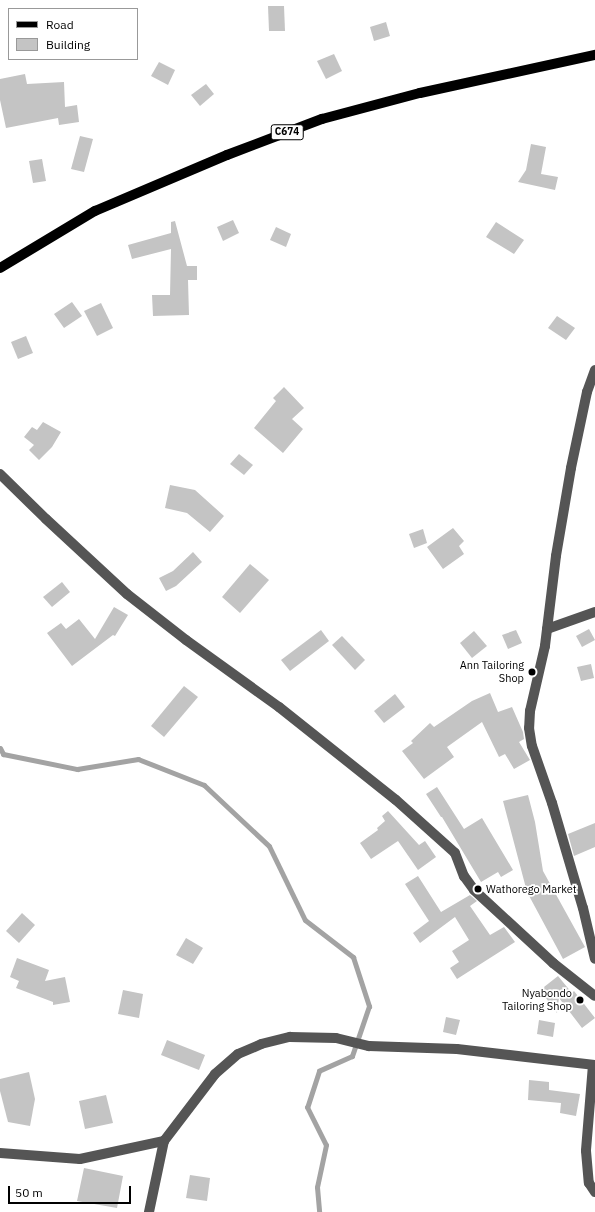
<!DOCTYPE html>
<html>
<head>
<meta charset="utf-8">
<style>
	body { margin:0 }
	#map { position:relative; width:595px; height:1212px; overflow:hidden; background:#fff; font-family:"IBM Plex Sans",sans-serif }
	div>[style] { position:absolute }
	.stream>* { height:5px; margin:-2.5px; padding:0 2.5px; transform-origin:2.5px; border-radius:2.5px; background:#a3a3a3 }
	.building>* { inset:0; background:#c4c4c4 }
	.minor>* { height:10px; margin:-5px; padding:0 5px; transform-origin:5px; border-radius:5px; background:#555 }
	.major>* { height:10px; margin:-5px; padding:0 5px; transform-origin:5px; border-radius:5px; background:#000 }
	.dots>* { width:11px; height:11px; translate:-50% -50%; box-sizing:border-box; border:2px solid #fff; border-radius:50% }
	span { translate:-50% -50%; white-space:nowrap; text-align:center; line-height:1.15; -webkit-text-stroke:3.5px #fff; paint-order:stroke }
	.shield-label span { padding:1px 3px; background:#fff; border:1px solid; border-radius:3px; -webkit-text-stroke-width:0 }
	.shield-label { font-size:10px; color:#000; font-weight:700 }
	.poi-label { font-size:11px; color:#000 }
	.right { translate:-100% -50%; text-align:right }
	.left { translate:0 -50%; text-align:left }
	.legend { position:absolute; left:8px; top:8px; width:130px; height:52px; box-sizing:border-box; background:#fff; border:1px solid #999; margin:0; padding:5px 7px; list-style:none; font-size:12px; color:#000 }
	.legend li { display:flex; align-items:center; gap:8px; height:20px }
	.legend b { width:20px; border:1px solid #999 }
	.scale { position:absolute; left:8px; top:1186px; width:123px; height:18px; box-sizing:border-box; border:2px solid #000; border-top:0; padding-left:5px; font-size:12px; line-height:14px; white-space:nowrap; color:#000; -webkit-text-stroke:3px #fff; paint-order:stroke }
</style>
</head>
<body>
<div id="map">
	<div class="stream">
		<i style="left:0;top:748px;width:7px;rotate:63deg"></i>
		<i style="left:3px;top:754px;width:76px;rotate:11.5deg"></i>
		<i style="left:77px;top:769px;width:62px;rotate:-9.3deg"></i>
		<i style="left:138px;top:759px;width:71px;rotate:21.5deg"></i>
		<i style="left:204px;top:785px;width:89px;rotate:43.2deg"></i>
		<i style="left:269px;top:846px;width:82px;rotate:64.1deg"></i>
		<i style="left:305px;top:920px;width:61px;rotate:37.6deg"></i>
		<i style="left:353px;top:957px;width:52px;rotate:71.9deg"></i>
		<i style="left:369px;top:1006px;width:53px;rotate:108.8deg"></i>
		<i style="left:352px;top:1056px;width:36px;rotate:156deg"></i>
		<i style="left:319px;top:1071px;width:38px;rotate:108deg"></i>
		<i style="left:307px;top:1107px;width:42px;rotate:63.4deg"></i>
		<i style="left:326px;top:1145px;width:43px;rotate:102.1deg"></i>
		<i style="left:317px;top:1187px;width:25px;rotate:85deg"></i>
	</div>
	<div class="building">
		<i style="clip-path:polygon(268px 6px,284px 6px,285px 31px,269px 31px)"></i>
		<i style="clip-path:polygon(386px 22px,390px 36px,374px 41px,370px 27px)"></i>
		<i style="clip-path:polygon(334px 54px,342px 71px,326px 79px,317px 61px)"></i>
		<i style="clip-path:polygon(159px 62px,175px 70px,168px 85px,151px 76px)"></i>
		<i style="clip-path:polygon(25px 74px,27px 84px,64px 82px,65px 107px,77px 105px,79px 122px,59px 125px,58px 118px,6px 128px,0 100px,0 79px)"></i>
		<i style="clip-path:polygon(206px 84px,214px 94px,200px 106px,191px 95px)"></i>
		<i style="clip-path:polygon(80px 136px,93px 139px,84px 172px,71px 169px)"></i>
		<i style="clip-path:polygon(531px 144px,546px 147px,541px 174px,558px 177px,555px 190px,518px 182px,526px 170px)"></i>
		<i style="clip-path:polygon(42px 159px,46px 181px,33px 183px,29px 161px)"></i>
		<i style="clip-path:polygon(233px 220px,239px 233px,223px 241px,217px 227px)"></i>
		<i style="clip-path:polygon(175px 221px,187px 266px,197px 266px,197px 280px,188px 280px,189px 315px,153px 316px,152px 295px,170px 295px,171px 249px,132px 259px,128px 245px,171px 233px,171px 222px)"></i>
		<i style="clip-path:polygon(496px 222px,524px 240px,514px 254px,486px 237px)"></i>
		<i style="clip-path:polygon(276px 227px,291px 234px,286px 247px,270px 240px)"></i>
		<i style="clip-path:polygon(72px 302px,82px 316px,64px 328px,54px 314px)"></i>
		<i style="clip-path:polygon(101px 303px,113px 328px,97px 336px,84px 311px)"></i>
		<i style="clip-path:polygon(557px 316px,575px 328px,566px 340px,548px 328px)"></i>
		<i style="clip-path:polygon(26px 336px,33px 353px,18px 359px,11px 342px)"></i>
		<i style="clip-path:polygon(284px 387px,304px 408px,292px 419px,303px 429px,283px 453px,254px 428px,276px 401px,273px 398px)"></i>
		<i style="clip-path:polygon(43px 422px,61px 432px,52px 447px,39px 460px,29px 450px,34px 445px,24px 437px,32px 427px,37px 430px)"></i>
		<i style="clip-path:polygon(239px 454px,253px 465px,244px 475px,230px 464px)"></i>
		<i style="clip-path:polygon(170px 485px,195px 490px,224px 516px,210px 532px,187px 513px,165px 508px)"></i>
		<i style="clip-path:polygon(453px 528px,464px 541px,459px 546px,464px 554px,443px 569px,427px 547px)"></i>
		<i style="clip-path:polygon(423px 529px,427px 543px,414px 548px,409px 534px)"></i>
		<i style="clip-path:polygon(193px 552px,202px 562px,176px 586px,166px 591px,159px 578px,173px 571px)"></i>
		<i style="clip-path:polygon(250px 564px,269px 580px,240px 613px,222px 597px)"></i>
		<i style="clip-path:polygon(62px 582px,70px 592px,52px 607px,43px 597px)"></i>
		<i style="clip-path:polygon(114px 607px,128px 615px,115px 636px,113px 635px,72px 666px,47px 633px,61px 623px,66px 629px,79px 619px,95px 639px)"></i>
		<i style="clip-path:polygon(589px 629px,595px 640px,582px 647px,576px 636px)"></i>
		<i style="clip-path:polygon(321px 630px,329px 641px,290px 671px,281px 660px)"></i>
		<i style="clip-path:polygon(516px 630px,522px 643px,508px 649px,502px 635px)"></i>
		<i style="clip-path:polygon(474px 631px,487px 646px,472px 658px,460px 643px)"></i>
		<i style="clip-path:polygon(342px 636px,365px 660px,355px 670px,332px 645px)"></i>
		<i style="clip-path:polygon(591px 664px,594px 678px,581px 681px,577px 667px)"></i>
		<i style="clip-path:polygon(184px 686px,198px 697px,164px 737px,151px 726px)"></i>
		<i style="clip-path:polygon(490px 693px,498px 712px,512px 707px,523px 732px,524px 739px,519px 742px,530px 760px,514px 769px,505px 754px,499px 757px,482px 722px,447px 747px,454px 757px,424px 779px,402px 751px,413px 743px,411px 741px,430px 723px,434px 727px,472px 701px)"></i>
		<i style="clip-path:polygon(395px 694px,405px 707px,384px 723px,374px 711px)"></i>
		<i style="clip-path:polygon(437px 787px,464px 829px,482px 818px,513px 870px,501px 877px,498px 872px,481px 882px,442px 817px,441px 817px,426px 794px)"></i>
		<i style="clip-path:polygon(528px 795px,535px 822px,543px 871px,585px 947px,563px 959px,527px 892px,503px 801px)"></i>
		<i style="clip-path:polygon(388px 811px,419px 845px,425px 841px,436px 857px,418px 870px,398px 841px,371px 859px,360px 843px,378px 830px,377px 828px,385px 821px,382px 816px)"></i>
		<i style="clip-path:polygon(595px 823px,595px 847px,574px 856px,568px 834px)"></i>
		<i style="clip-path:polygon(418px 876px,441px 912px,470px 895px,477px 901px,470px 906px,490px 935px,504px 927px,515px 942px,457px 979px,450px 968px,459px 962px,452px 951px,469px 940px,455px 917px,420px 943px,413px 933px,429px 921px,405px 884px)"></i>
		<i style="clip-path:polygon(22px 913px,35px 925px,19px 943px,6px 931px)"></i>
		<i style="clip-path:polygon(186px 938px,203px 948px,193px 964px,176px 955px)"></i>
		<i style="clip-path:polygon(17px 958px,49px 970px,45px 981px,65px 977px,70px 1002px,53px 1005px,53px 1002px,16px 988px,19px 981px,10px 977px)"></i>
		<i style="clip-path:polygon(558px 976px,572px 993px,574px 991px,595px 1018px,582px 1028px,559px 998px,557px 1013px,543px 994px,544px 987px)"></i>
		<i style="clip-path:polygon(123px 990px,143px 994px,139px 1018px,118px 1014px)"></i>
		<i style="clip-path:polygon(446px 1017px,460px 1020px,456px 1035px,443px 1032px)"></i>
		<i style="clip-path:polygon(539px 1020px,555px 1023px,553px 1037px,537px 1034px)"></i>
		<i style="clip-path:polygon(167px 1040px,205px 1055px,199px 1070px,161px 1055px)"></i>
		<i style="clip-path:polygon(29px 1072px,35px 1099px,30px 1126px,8px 1122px,0 1091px,0 1079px)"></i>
		<i style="clip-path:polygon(529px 1080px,549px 1082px,549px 1090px,580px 1094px,576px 1116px,560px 1113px,561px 1103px,528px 1100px)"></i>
		<i style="clip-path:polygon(106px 1095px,113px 1123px,85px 1129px,79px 1101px)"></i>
		<i style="clip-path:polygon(84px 1168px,123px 1176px,117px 1208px,77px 1201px)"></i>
		<i style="clip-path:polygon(190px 1175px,210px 1178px,207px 1201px,186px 1198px)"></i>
	</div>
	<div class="minor">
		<i style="left:595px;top:370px;width:23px;rotate:110deg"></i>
		<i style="left:587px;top:392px;width:78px;rotate:101.9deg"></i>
		<i style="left:571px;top:468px;width:89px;rotate:99.7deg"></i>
		<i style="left:556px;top:556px;width:91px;rotate:97deg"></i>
		<i style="left:545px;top:646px;width:67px;rotate:103deg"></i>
		<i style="left:530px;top:711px;width:17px;rotate:93deg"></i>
		<i style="left:529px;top:728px;width:18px;rotate:81deg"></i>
		<i style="left:532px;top:746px;width:60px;rotate:70.7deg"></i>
		<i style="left:552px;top:803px;width:109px;rotate:73.6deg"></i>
		<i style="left:583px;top:908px;width:52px;rotate:76.8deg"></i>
		<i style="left:0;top:474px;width:64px;rotate:44.4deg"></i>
		<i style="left:46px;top:519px;width:110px;rotate:42.8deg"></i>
		<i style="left:127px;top:594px;width:75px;rotate:37.9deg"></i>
		<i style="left:186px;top:640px;width:115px;rotate:35.8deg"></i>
		<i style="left:279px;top:707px;width:149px;rotate:38.5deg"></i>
		<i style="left:396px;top:800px;width:79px;rotate:41.9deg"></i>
		<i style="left:455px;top:853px;width:25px;rotate:69deg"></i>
		<i style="left:464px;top:876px;width:17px;rotate:54deg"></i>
		<i style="left:474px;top:890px;width:108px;rotate:42.7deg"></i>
		<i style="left:553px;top:963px;width:53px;rotate:38.2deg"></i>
		<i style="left:547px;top:629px;width:51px;rotate:-19.5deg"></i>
		<i style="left:593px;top:1065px;width:86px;rotate:94.7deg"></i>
		<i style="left:586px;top:1151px;width:32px;rotate:85deg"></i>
		<i style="left:589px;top:1183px;width:11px;rotate:56deg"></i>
		<i style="left:0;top:1153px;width:80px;rotate:4.3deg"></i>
		<i style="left:80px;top:1159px;width:86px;rotate:-12.1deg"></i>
		<i style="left:164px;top:1141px;width:84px;rotate:-52.7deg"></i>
		<i style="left:215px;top:1074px;width:30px;rotate:-41deg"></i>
		<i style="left:238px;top:1054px;width:25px;rotate:-23deg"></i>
		<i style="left:261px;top:1044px;width:30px;rotate:-14deg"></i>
		<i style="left:290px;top:1037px;width:46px;rotate:1.2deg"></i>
		<i style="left:336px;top:1038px;width:34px;rotate:14deg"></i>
		<i style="left:369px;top:1046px;width:88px;rotate:2deg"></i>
		<i style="left:457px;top:1049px;width:139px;rotate:6.6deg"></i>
		<i style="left:149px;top:1212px;width:73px;rotate:-78.1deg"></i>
	</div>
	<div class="major">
		<i style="left:0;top:268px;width:111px;rotate:-31deg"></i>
		<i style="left:95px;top:211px;width:143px;rotate:-23deg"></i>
		<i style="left:227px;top:155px;width:102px;rotate:-20.8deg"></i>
		<i style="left:322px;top:119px;width:101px;rotate:-14.9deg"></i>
		<i style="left:420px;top:93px;width:179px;rotate:-12.3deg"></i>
	</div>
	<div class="dots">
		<i style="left:532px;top:672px;background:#000"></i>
		<i style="left:478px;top:889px;background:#000"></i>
		<i style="left:580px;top:1000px;background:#000"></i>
	</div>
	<div class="shield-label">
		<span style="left:287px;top:132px">C674</span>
	</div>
	<div class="poi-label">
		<span class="right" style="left:524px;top:672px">Ann Tailoring<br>Shop</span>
		<span class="left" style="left:486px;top:889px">Wathorego Market</span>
		<span class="right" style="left:572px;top:1000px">Nyabondo<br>Tailoring Shop</span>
	</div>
	<ul class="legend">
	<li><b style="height:5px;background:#000"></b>Road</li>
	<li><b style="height:11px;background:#c4c4c4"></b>Building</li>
	</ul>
	<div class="scale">50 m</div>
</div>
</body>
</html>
